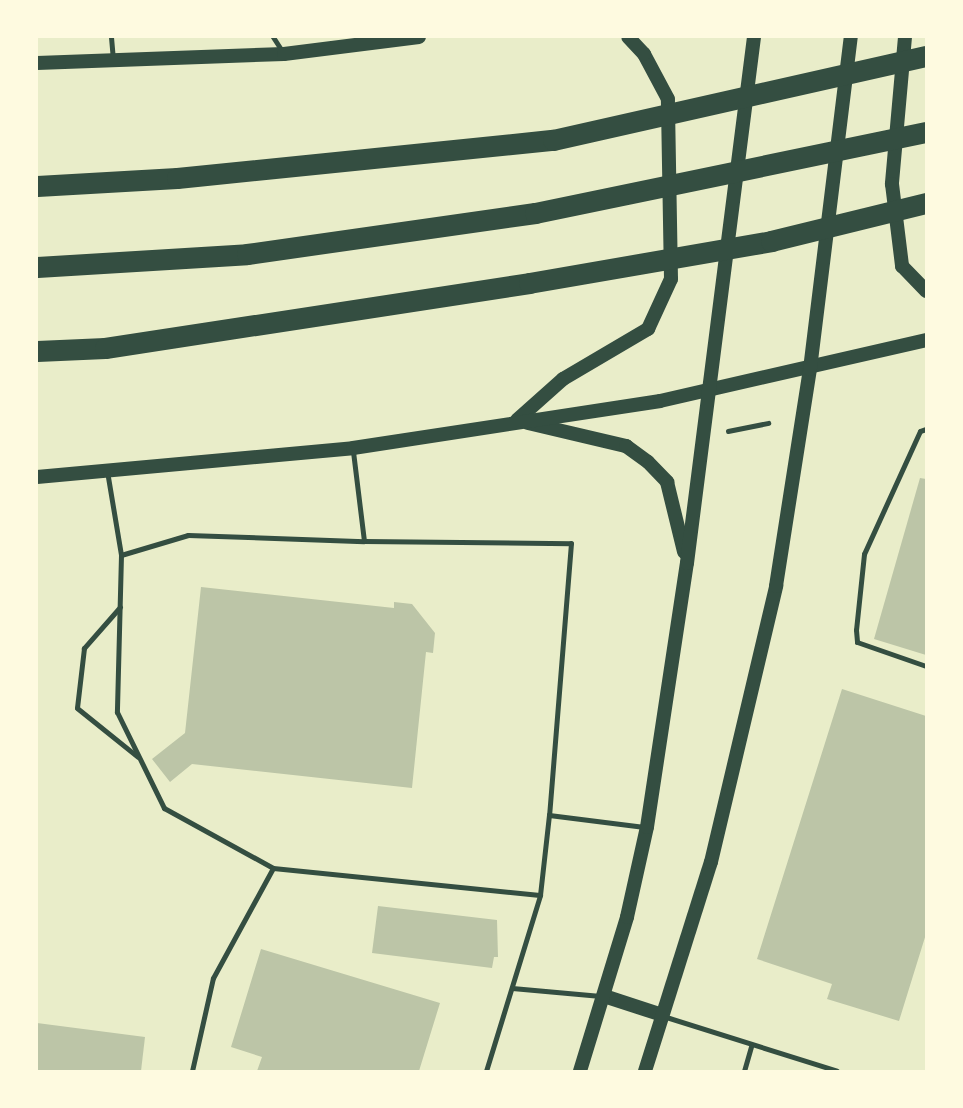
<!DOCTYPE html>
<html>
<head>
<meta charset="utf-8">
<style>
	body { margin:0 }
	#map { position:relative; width:963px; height:1108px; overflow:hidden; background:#e9edc9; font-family:Figtree,sans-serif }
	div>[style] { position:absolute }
	.building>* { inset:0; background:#bcc5a7 }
	.path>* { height:4.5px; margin:-2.25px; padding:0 2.25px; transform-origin:2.25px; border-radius:2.25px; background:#344e41 }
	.service>* { height:5px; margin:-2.5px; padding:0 2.5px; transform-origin:2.5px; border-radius:2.5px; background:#344e41 }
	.secondary>* { height:14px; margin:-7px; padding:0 7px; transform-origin:7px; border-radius:7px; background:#344e41 }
	.motorway>* { height:21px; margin:-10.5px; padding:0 10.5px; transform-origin:10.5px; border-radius:10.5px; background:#344e41 }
	span { translate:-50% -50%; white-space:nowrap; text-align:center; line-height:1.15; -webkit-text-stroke:6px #fefae0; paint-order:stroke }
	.frame { position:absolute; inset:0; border:38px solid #fefae0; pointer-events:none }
</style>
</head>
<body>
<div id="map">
	<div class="building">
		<i style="clip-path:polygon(920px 478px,926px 479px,926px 655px,874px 639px)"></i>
		<i style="clip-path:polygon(201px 587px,394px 608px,394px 602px,412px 604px,435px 633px,433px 653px,426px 652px,412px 788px,192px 764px,170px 782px,152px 759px,185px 733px)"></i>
		<i style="clip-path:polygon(842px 689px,926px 716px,926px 934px,899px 1021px,827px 999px,832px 984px,757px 959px)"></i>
		<i style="clip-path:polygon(378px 906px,497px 920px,498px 957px,494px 957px,492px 968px,372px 953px)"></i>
		<i style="clip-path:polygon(261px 949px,440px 1003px,419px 1071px,257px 1071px,262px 1057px,231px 1047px)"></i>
		<i style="clip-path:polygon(37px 1023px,145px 1037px,141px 1071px,37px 1071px)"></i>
	</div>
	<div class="path">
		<i style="left:728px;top:431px;width:41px;rotate:-11.3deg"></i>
	</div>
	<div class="service">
		<i style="left:111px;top:37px;width:23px;rotate:85deg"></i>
		<i style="left:273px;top:37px;width:17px;rotate:57deg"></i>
		<i style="left:926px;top:429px;width:6px;rotate:162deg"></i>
		<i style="left:920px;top:431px;width:135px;rotate:114.5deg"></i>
		<i style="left:864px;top:554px;width:76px;rotate:96deg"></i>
		<i style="left:856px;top:630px;width:12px;rotate:85deg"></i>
		<i style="left:857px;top:642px;width:73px;rotate:19.2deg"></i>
		<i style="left:107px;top:471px;width:85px;rotate:80.5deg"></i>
		<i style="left:121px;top:555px;width:157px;rotate:91.5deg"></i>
		<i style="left:117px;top:712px;width:107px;rotate:63.9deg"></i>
		<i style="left:164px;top:808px;width:124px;rotate:28.8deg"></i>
		<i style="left:273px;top:868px;width:268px;rotate:5.8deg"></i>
		<i style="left:364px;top:541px;width:207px;rotate:0.6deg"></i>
		<i style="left:571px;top:543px;width:273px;rotate:94.6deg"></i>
		<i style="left:549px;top:815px;width:96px;rotate:7.2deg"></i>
		<i style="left:121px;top:555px;width:70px;rotate:-16.6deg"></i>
		<i style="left:188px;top:535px;width:176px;rotate:2deg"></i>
		<i style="left:364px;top:541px;width:91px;rotate:-97deg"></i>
		<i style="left:120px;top:607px;width:55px;rotate:131.3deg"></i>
		<i style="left:84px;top:648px;width:60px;rotate:96.7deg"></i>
		<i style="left:77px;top:708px;width:78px;rotate:38.8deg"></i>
		<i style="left:512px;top:988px;width:89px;rotate:5.1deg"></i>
		<i style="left:663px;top:1016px;width:182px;rotate:17.5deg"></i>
		<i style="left:192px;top:1071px;width:95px;rotate:-77.3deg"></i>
		<i style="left:213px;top:978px;width:125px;rotate:-61.4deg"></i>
		<i style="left:486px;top:1071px;width:184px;rotate:-72.9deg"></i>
		<i style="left:540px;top:895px;width:81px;rotate:-83.6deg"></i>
		<i style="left:744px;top:1071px;width:26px;rotate:-74deg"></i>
	</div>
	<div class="secondary">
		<i style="left:905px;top:37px;width:148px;rotate:95.1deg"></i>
		<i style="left:892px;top:184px;width:83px;rotate:83deg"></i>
		<i style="left:902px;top:266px;width:35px;rotate:46deg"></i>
		<i style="left:37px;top:63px;width:247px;rotate:-2.1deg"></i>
		<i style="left:284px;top:54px;width:136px;rotate:-7.2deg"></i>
		<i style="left:517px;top:420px;width:62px;rotate:-41.7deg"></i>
		<i style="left:563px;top:379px;width:99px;rotate:-30.5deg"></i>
		<i style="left:648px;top:329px;width:55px;rotate:-65.3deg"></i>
		<i style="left:671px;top:279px;width:180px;rotate:-91deg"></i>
		<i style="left:668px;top:99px;width:51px;rotate:-118.1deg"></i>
		<i style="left:644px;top:54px;width:23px;rotate:-133deg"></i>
		<i style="left:528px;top:423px;width:101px;rotate:13.2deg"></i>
		<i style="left:626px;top:446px;width:27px;rotate:36deg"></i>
		<i style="left:648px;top:462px;width:28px;rotate:46deg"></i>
		<i style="left:667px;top:482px;width:72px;rotate:76.3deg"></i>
		<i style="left:37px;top:477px;width:317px;rotate:-5.2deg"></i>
		<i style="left:353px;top:448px;width:311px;rotate:-8.7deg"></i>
		<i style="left:660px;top:401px;width:273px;rotate:-12.9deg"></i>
		<i style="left:604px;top:996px;width:61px;rotate:18.1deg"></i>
		<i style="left:580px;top:1071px;width:161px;rotate:-73deg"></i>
		<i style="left:627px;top:917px;width:92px;rotate:-77.5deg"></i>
		<i style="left:647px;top:827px;width:267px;rotate:-81.4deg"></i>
		<i style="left:687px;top:563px;width:530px;rotate:-82.74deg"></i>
		<i style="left:645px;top:1071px;width:219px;rotate:-72.5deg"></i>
		<i style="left:711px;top:862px;width:284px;rotate:-76.7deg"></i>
		<i style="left:776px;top:586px;width:220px;rotate:-81.1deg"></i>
		<i style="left:810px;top:369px;width:335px;rotate:-83deg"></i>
	</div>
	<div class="motorway">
		<i style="left:37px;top:186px;width:140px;rotate:-3.3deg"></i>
		<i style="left:177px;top:178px;width:378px;rotate:-5.8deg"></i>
		<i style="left:553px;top:140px;width:382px;rotate:-12.7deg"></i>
		<i style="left:37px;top:267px;width:210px;rotate:-3.5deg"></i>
		<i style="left:247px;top:254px;width:291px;rotate:-8.1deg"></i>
		<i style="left:535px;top:213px;width:399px;rotate:-11.7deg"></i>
		<i style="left:37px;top:351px;width:68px;rotate:-2.5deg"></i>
		<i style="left:105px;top:348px;width:429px;rotate:-8.7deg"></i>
		<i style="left:529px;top:283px;width:246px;rotate:-9.8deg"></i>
		<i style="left:771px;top:241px;width:160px;rotate:-13.8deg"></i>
	</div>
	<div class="frame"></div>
</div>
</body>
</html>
